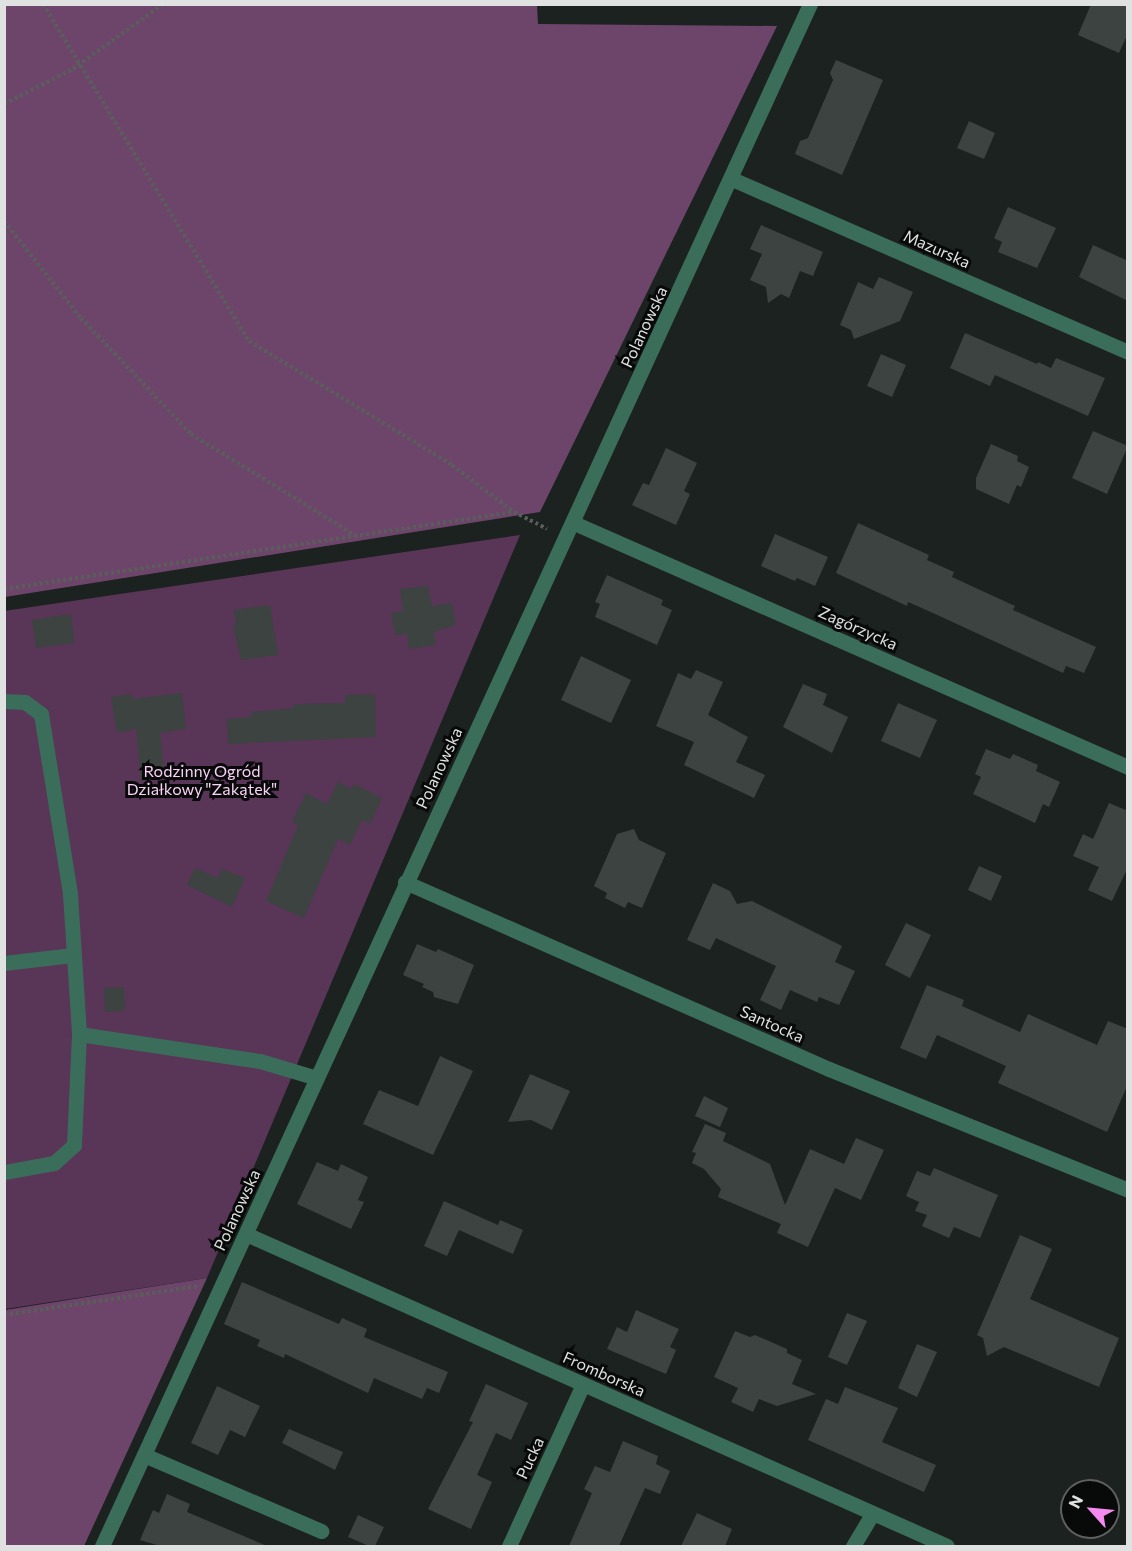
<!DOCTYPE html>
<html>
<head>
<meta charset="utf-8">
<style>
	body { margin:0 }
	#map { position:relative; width:1132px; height:1551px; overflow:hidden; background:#1c221f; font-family:Commissioner,sans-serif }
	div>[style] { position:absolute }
	.green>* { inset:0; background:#593557 }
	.forest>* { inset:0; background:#6d456b }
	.building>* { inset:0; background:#3d4340 }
	.path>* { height:4px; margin-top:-2px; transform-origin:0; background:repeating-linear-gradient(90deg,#595e5b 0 3px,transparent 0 6px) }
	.minor>* { height:15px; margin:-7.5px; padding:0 7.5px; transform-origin:7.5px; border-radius:7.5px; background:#3b6d5b }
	span { translate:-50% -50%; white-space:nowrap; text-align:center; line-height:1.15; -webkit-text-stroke:6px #080a0a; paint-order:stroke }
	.street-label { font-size:16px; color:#dfe2e1 }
	.park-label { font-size:16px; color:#fbd3f7 }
	.frame { position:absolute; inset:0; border:6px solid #dfe2e1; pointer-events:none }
	.north { position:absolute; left:1060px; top:1479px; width:60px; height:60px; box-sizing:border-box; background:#080a0a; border:2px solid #5e6060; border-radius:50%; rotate:297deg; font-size:16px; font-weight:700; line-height:24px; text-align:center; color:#dfe2e1 }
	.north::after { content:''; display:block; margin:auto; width:21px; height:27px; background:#f489f0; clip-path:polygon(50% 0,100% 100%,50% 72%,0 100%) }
</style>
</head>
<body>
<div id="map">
	<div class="green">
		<i style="clip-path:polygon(520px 535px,207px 1278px,5px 1309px,4px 611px)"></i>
	</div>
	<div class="forest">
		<i style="clip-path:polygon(537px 5px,538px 24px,777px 26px,540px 512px,5px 597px,5px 5px)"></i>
		<i style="clip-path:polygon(207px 1278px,84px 1546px,5px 1546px,5px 1310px)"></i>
	</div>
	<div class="building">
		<i style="clip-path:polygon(1091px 4px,1128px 4px,1128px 33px,1119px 53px,1078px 35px)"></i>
		<i style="clip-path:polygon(836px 60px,883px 80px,842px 175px,795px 154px,800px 141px,808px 138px,833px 80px,830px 73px)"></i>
		<i style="clip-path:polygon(969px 121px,995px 133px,984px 159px,957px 148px)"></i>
		<i style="clip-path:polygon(1008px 207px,1056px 228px,1037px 268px,998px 252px,1002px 242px,994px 238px)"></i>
		<i style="clip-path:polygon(761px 225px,823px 252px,813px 276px,800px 271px,789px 298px,781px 294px,768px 303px,766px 287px,750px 280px,762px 254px,750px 249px)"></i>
		<i style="clip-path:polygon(1093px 245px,1128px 261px,1128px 301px,1079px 277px)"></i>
		<i style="clip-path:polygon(879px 277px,913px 292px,900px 321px,854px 339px,851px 330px,840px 325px,858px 282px,873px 289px)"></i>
		<i style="clip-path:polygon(965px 333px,1037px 364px,1038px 362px,1051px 368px,1056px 358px,1105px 378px,1088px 416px,995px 375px,990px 386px,950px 368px)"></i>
		<i style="clip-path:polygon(881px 354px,906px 365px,892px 397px,867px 386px)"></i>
		<i style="clip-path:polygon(1093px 431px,1128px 446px,1107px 494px,1072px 478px)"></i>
		<i style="clip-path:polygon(991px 444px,1018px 456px,1017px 461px,1029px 467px,1021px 487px,1017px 485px,1009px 504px,976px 489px,976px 478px)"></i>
		<i style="clip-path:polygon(666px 448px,697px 463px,684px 491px,690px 494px,676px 525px,632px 505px,643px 483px,649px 485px)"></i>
		<i style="clip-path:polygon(858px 523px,929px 555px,927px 560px,954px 572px,952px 577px,1015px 606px,1013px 610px,1096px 647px,1084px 673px,1066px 666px,1063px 673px,933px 613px,908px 602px,907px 606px,836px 573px)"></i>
		<i style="clip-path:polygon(775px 534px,828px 557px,815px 586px,797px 578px,795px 581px,761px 566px)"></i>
		<i style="clip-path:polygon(607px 575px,663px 600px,661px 605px,672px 610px,657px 645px,595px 617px,600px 604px,595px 602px)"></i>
		<i style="clip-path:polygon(428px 586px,432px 606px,452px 603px,456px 625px,434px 632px,436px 645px,409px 649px,407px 634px,395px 635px,391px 613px,403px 611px,400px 589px)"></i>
		<i style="clip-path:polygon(270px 605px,278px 655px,241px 660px,233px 626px,236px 625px,234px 610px)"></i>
		<i style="clip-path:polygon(71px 614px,74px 643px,36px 648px,32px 620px)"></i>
		<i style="clip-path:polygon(581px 656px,631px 680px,611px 723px,561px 700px)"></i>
		<i style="clip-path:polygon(696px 670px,723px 682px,708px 715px,748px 737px,736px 762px,765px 775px,754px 798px,684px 765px,694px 742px,656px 726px,678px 673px,691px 679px)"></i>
		<i style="clip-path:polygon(803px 684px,827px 694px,823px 705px,848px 717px,832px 753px,783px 727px)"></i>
		<i style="clip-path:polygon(182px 693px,186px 729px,160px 733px,165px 778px,141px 781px,136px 729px,117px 733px,111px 697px,132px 694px,132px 699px)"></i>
		<i style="clip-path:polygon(375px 694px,376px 737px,228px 744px,227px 719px,251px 717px,251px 712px,294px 708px,294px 704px,345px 703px,345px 695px)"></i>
		<i style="clip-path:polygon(898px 703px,937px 720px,920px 758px,881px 741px)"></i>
		<i style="clip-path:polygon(986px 749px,1010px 759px,1013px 754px,1038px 765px,1036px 771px,1060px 782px,1049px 807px,1043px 804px,1035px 823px,973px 794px,981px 777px,975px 774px)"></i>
		<i style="clip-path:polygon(338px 782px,352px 789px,354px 784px,382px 798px,370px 824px,362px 820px,350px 845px,338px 839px,304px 918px,266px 901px,298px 825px,292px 822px,306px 793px,327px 804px)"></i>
		<i style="clip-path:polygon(1109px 803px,1128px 811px,1128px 867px,1112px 901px,1088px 890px,1099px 867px,1073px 856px,1083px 834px,1093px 839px)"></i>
		<i style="clip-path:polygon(634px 829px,639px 840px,666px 853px,642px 908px,628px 902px,625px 908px,605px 898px,607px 893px,594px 886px,617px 834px)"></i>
		<i style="clip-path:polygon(979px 866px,1002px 876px,991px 901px,968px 890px)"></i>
		<i style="clip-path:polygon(195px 868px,218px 878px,222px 869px,245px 878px,232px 907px,187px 885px)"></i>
		<i style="clip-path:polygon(713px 883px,730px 891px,737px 904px,752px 901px,842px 946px,835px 962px,855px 971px,839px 1005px,819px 997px,817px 1002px,790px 990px,781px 1010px,760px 1000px,776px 966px,716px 938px,710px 950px,687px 940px)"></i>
		<i style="clip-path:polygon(906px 923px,931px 935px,910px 978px,885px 965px)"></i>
		<i style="clip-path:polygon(417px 944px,436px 952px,438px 949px,474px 965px,458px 1004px,434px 997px,433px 992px,422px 987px,424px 984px,403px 975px)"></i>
		<i style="clip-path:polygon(927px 985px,964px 1000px,962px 1006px,1020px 1032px,1028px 1014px,1097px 1045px,1108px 1021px,1128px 1029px,1128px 1084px,1107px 1132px,998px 1083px,1006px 1066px,937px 1035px,926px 1059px,900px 1048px)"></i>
		<i style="clip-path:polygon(124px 987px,125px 1011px,105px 1012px,104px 988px)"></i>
		<i style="clip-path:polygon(440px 1056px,473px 1071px,433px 1155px,363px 1124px,379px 1090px,418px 1106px)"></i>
		<i style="clip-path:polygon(530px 1074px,570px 1091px,552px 1130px,531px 1120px,508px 1122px)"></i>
		<i style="clip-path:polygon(704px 1096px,728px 1108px,720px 1127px,695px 1116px)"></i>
		<i style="clip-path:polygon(705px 1124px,726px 1133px,723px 1141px,770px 1164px,785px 1205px,810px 1149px,844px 1164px,856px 1138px,884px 1150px,861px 1200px,835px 1188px,808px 1247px,777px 1233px,781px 1224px,718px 1197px,721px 1189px,704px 1169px,692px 1163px,696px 1153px,692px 1152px)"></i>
		<i style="clip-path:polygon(317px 1162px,338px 1171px,341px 1164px,368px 1177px,358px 1200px,364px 1202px,351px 1229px,297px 1204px)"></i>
		<i style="clip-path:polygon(934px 1168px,998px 1195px,980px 1238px,954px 1227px,949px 1238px,922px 1226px,927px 1215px,915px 1211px,919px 1202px,906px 1196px,917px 1171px,930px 1176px)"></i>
		<i style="clip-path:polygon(444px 1201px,498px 1225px,500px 1220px,523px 1230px,513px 1254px,459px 1230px,447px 1256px,424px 1246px)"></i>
		<i style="clip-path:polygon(1020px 1235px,1052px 1249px,1030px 1299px,1119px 1338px,1099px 1387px,1004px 1347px,987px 1356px,983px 1338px,977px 1335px)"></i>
		<i style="clip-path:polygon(242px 1282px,339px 1324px,342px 1318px,367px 1329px,364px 1337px,448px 1372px,439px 1393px,427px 1388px,422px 1399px,374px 1378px,368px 1393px,285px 1354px,284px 1358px,257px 1346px,260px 1340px,224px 1324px)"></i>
		<i style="clip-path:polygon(636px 1310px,679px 1329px,670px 1347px,676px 1350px,666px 1374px,607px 1349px,617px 1327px,627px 1332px)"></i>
		<i style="clip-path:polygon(847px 1313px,867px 1321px,847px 1365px,828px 1357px)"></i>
		<i style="clip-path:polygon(735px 1331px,750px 1337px,755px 1335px,787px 1349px,787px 1353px,802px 1360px,792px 1384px,816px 1394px,777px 1406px,759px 1399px,753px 1412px,731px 1402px,738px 1388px,714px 1377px)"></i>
		<i style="clip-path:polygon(917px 1344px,937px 1352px,917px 1397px,898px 1388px)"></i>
		<i style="clip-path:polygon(486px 1384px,528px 1403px,511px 1440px,496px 1433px,477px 1475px,492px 1482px,471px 1529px,428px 1509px,473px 1422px,469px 1421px)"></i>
		<i style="clip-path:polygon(217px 1386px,260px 1406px,245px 1437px,230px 1430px,218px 1455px,191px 1443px)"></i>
		<i style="clip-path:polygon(845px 1387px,898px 1408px,882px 1442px,936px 1465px,924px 1492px,808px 1440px,826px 1399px,838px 1404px)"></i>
		<i style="clip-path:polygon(289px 1429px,343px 1452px,335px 1470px,282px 1443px)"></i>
		<i style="clip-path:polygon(623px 1441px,658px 1456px,656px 1464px,670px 1471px,660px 1494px,645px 1488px,619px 1546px,569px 1546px,592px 1493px,584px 1489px,595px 1466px,610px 1472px)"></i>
		<i style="clip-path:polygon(167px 1494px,190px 1504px,187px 1512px,267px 1546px,160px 1546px,140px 1540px,153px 1510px,159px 1513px)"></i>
		<i style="clip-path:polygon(697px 1513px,732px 1529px,725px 1546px,681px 1546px)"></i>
		<i style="clip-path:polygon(358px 1515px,384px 1527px,375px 1546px,369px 1546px,348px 1537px)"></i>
	</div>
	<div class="path">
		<i style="left:43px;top:4px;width:395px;rotate:58.6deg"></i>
		<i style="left:249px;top:341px;width:238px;rotate:31.4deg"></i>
		<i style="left:452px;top:465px;width:78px;rotate:37.2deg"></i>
		<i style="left:514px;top:512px;width:37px;rotate:27deg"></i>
		<i style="left:4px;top:104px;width:77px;rotate:-26.9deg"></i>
		<i style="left:73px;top:69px;width:111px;rotate:-35.8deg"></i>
		<i style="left:4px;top:221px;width:124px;rotate:51.6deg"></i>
		<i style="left:81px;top:318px;width:160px;rotate:46.5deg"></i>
		<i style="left:191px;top:434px;width:194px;rotate:31.7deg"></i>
		<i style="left:4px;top:589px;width:516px;rotate:-8.59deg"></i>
		<i style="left:4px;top:1315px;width:198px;rotate:-8.4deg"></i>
	</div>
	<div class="minor">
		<i style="left:732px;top:179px;width:432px;rotate:23.6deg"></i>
		<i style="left:574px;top:523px;width:605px;rotate:23.77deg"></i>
		<i style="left:4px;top:701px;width:21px;rotate:3deg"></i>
		<i style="left:25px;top:702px;width:20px;rotate:37deg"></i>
		<i style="left:41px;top:714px;width:182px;rotate:80.8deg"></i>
		<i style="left:70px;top:894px;width:140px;rotate:86.3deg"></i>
		<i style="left:79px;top:1034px;width:111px;rotate:92.6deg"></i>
		<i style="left:74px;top:1145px;width:27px;rotate:138deg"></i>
		<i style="left:54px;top:1163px;width:51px;rotate:169.8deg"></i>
		<i style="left:405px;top:882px;width:463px;rotate:23.8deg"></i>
		<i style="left:829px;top:1069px;width:323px;rotate:22deg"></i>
		<i style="left:4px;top:963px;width:69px;rotate:-6.6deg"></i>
		<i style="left:79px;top:1034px;width:183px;rotate:8.5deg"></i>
		<i style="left:260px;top:1061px;width:59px;rotate:16.6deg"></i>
		<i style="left:246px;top:1234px;width:767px;rotate:23.99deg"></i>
		<i style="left:144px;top:1455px;width:193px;rotate:23.2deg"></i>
		<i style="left:102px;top:1546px;width:1697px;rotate:-65.34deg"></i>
		<i style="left:509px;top:1546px;width:178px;rotate:-65.4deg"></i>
		<i style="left:853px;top:1546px;width:37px;rotate:-59deg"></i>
	</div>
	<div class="street-label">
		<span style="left:937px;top:249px;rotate:24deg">Mazurska</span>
		<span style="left:644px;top:327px;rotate:-65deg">Polanowska</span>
		<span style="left:858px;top:628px;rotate:24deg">Zagórzycka</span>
		<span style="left:439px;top:768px;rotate:-65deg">Polanowska</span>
		<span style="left:772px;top:1024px;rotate:24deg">Santocka</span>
		<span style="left:237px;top:1210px;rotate:-65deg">Polanowska</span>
		<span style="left:604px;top:1374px;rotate:24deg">Fromborska</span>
		<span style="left:530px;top:1458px;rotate:-65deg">Pucka</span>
	</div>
	<div class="park-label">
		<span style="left:202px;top:780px">Rodzinny Ogród<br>Działkowy "Zakątek"</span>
	</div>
	<div class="frame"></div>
	<div class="north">N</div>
</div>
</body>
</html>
